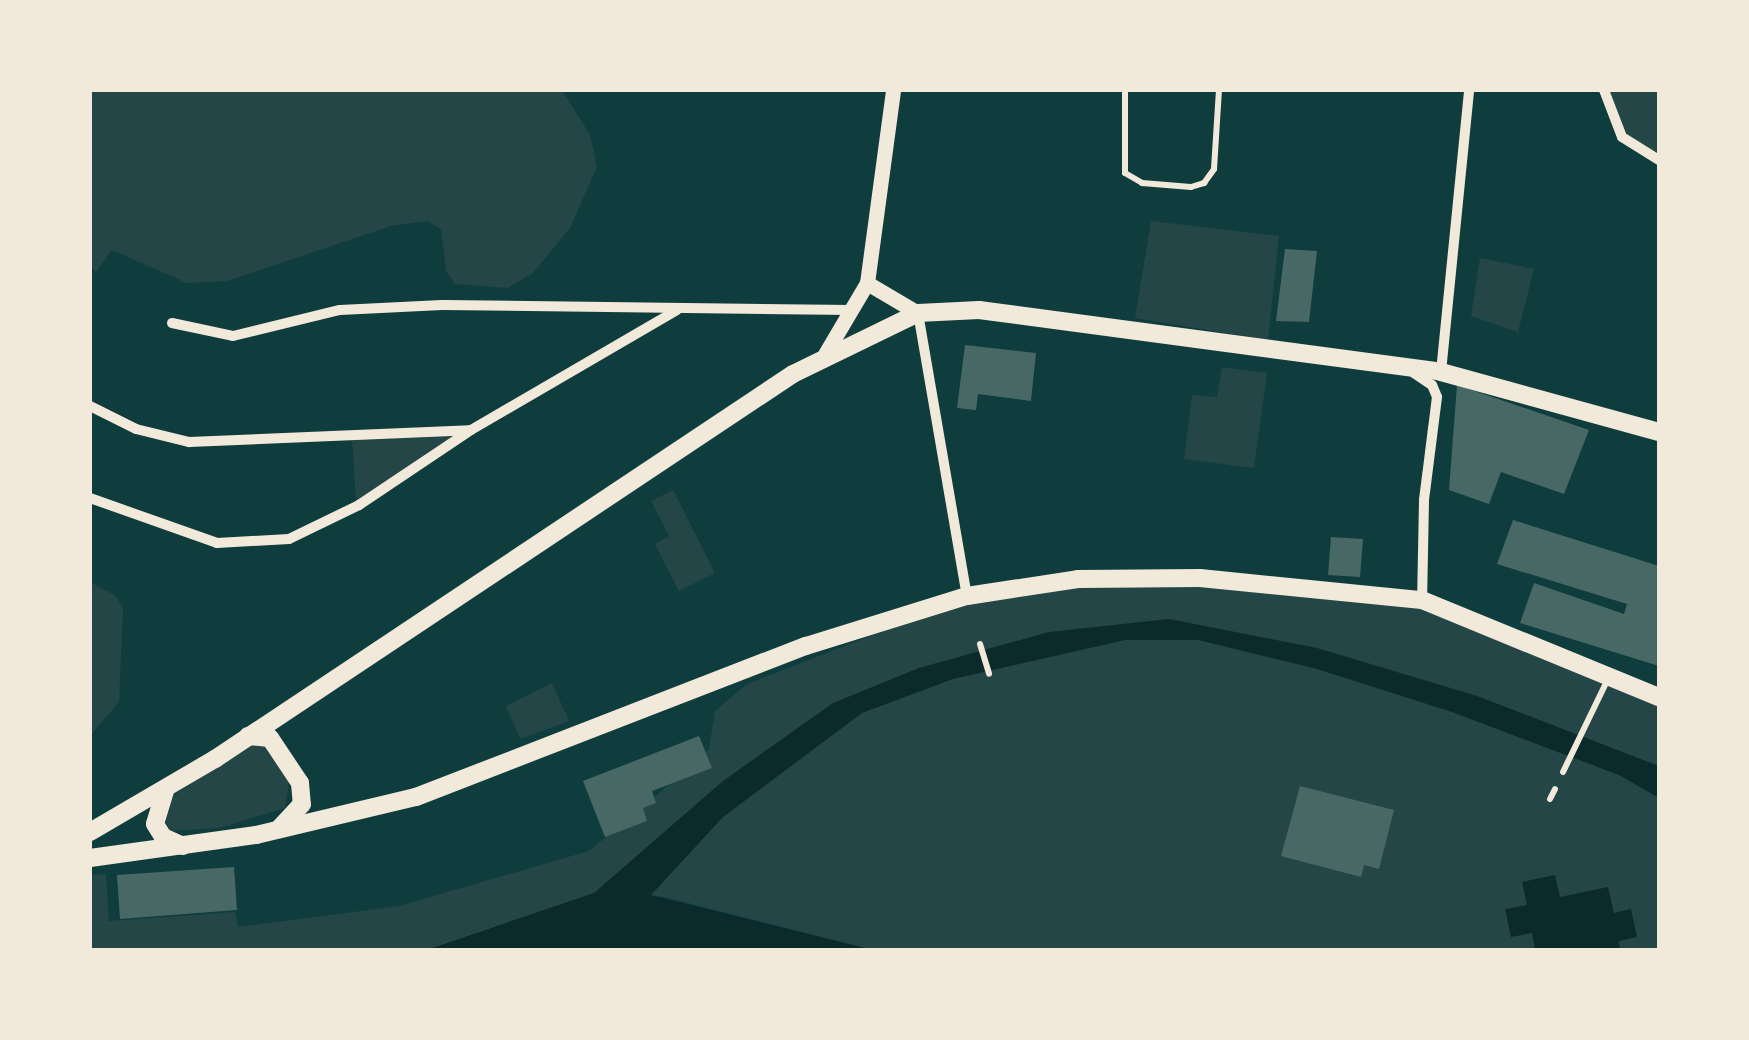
<!DOCTYPE html>
<html>
<head>
<meta charset="utf-8">
<style>
	body { margin:0 }
	#map { position:relative; width:1749px; height:1040px; overflow:hidden; background:#0f3d3e; font-family:"Space Grotesk",sans-serif }
	div>[style] { position:absolute }
	.green>* { inset:0; background:#244646 }
	.water>* { inset:0; background:#0a2a2b }
	.building>* { inset:0; background:#486865 }
	.service>* { height:6px; margin:-3px; padding:0 3px; transform-origin:3px; border-radius:3px; background:#f1e9da }
	.minor>* { height:10px; margin:-5px; padding:0 5px; transform-origin:5px; border-radius:5px; background:#f1e9da }
	.tertiary>* { height:15px; margin:-7.5px; padding:0 7.5px; transform-origin:7.5px; border-radius:7.5px; background:#f1e9da }
	.secondary>* { height:18px; margin:-9px; padding:0 9px; transform-origin:9px; border-radius:9px; background:#f1e9da }
	span { translate:-50% -50%; white-space:nowrap; text-align:center; line-height:1.15; -webkit-text-stroke:8px #f1e9da; paint-order:stroke }
	.frame { position:absolute; inset:0; border:92px solid #f1e9da; pointer-events:none }
</style>
</head>
<body>
<div id="map">
	<div class="green">
		<i style="clip-path:polygon(90px 90px,562px 90px,590px 135px,597px 167px,570px 228px,533px 273px,508px 288px,455px 284px,446px 271px,441px 229px,427px 221px,391px 226px,227px 281px,187px 283px,112px 250px,96px 272px,90px 268px)"></i>
		<i style="clip-path:polygon(1610px 90px,1659px 90px,1659px 154px,1626px 134px)"></i>
		<i style="clip-path:polygon(1151px 221px,1279px 236px,1268px 340px,1135px 318px)"></i>
		<i style="clip-path:polygon(1480px 258px,1534px 269px,1518px 332px,1471px 316px)"></i>
		<i style="clip-path:polygon(1222px 367px,1267px 373px,1254px 468px,1184px 459px,1192px 395px,1217px 397px)"></i>
		<i style="clip-path:polygon(460px 434px,356px 501px,352px 438px)"></i>
		<i style="clip-path:polygon(673px 490px,715px 573px,679px 591px,655px 544px,669px 536px,651px 501px)"></i>
		<i style="clip-path:polygon(1139px 578px,1421px 601px,1659px 700px,1659px 950px,873px 950px,664px 897px,594px 893px,427px 950px,90px 950px,90px 875px,106px 874px,109px 921px,235px 912px,238px 927px,399px 906px,589px 851px,699px 760px,709px 749px,715px 711px,747px 684px,967px 598px)"></i>
		<i style="clip-path:polygon(90px 582px,116px 596px,123px 608px,119px 702px,90px 736px)"></i>
		<i style="clip-path:polygon(552px 683px,569px 721px,520px 739px,506px 706px)"></i>
		<i style="clip-path:polygon(252px 743px,265px 746px,289px 781px,285px 808px,219px 828px,170px 831px,164px 816px,174px 795px)"></i>
	</div>
	<div class="water">
		<i style="clip-path:polygon(1169px 619px,1317px 648px,1477px 696px,1659px 766px,1659px 798px,1619px 775px,1452px 712px,1317px 669px,1198px 640px,1125px 640px,953px 679px,862px 713px,723px 817px,651px 895px,873px 950px,427px 950px,594px 893px,723px 781px,833px 703px,919px 668px,1049px 632px)"></i>
		<i style="clip-path:polygon(1555px 875px,1560px 897px,1608px 887px,1614px 913px,1631px 909px,1637px 937px,1619px 941px,1620px 950px,1535px 950px,1532px 933px,1511px 937px,1505px 909px,1527px 905px,1522px 882px)"></i>
	</div>
	<div class="building">
		<i style="clip-path:polygon(1285px 249px,1317px 251px,1309px 322px,1276px 321px)"></i>
		<i style="clip-path:polygon(965px 345px,1036px 353px,1031px 401px,978px 394px,976px 410px,957px 408px)"></i>
		<i style="clip-path:polygon(1457px 385px,1589px 430px,1564px 494px,1501px 472px,1489px 504px,1449px 490px)"></i>
		<i style="clip-path:polygon(1513px 520px,1659px 566px,1659px 666px,1520px 623px,1534px 583px,1624px 614px,1627px 604px,1497px 564px)"></i>
		<i style="clip-path:polygon(1331px 537px,1363px 539px,1360px 577px,1328px 575px)"></i>
		<i style="clip-path:polygon(699px 736px,712px 768px,652px 791px,656px 803px,643px 808px,647px 821px,605px 837px,583px 781px)"></i>
		<i style="clip-path:polygon(1300px 786px,1394px 810px,1379px 869px,1364px 865px,1361px 877px,1281px 856px)"></i>
		<i style="clip-path:polygon(234px 867px,237px 910px,120px 919px,117px 875px)"></i>
	</div>
	<div class="service">
		<i style="left:1125px;top:90px;width:83px;rotate:90deg"></i>
		<i style="left:1125px;top:173px;width:20px;rotate:30deg"></i>
		<i style="left:1142px;top:183px;width:49px;rotate:4.7deg"></i>
		<i style="left:1191px;top:187px;width:14px;rotate:-17deg"></i>
		<i style="left:1204px;top:183px;width:17px;rotate:-54deg"></i>
		<i style="left:1214px;top:169px;width:79px;rotate:-86.4deg"></i>
		<i style="left:980px;top:644px;width:31px;rotate:73deg"></i>
		<i style="left:1563px;top:772px;width:103px;rotate:-64.2deg"></i>
		<i style="left:1550px;top:799px;width:11px;rotate:-63deg"></i>
	</div>
	<div class="minor">
		<i style="left:1604px;top:90px;width:50px;rotate:69deg"></i>
		<i style="left:1622px;top:137px;width:44px;rotate:31.9deg"></i>
		<i style="left:918px;top:313px;width:287px;rotate:80.2deg"></i>
		<i style="left:172px;top:323px;width:62px;rotate:12deg"></i>
		<i style="left:233px;top:336px;width:110px;rotate:-13.7deg"></i>
		<i style="left:340px;top:310px;width:102px;rotate:-2.8deg"></i>
		<i style="left:442px;top:305px;width:409px;rotate:0.7deg"></i>
		<i style="left:1441px;top:372px;width:283px;rotate:-84.3deg"></i>
		<i style="left:1414px;top:373px;width:22px;rotate:34deg"></i>
		<i style="left:1432px;top:385px;width:13px;rotate:67deg"></i>
		<i style="left:1437px;top:397px;width:104px;rotate:97.2deg"></i>
		<i style="left:1424px;top:500px;width:100px;rotate:91.1deg"></i>
		<i style="left:90px;top:406px;width:51px;rotate:26.6deg"></i>
		<i style="left:136px;top:429px;width:55px;rotate:13.8deg"></i>
		<i style="left:189px;top:442px;width:281px;rotate:-2.4deg"></i>
		<i style="left:90px;top:498px;width:135px;rotate:19.5deg"></i>
		<i style="left:217px;top:543px;width:72px;rotate:-3.2deg"></i>
		<i style="left:289px;top:539px;width:78px;rotate:-25.9deg"></i>
		<i style="left:359px;top:505px;width:135px;rotate:-33.8deg"></i>
		<i style="left:471px;top:430px;width:238px;rotate:-30.2deg"></i>
	</div>
	<div class="tertiary">
		<i style="left:867px;top:283px;width:59px;rotate:30.5deg"></i>
		<i style="left:825px;top:354px;width:82px;rotate:-59.4deg"></i>
		<i style="left:867px;top:283px;width:195px;rotate:-82.3deg"></i>
	</div>
	<div class="secondary">
		<i style="left:248px;top:736px;width:22px;rotate:5deg"></i>
		<i style="left:270px;top:738px;width:54px;rotate:56.3deg"></i>
		<i style="left:300px;top:783px;width:21px;rotate:85deg"></i>
		<i style="left:302px;top:804px;width:33px;rotate:133deg"></i>
		<i style="left:165px;top:791px;width:34px;rotate:107deg"></i>
		<i style="left:155px;top:824px;width:15px;rotate:58deg"></i>
		<i style="left:163px;top:837px;width:22px;rotate:24deg"></i>
		<i style="left:90px;top:832px;width:145px;rotate:-30.3deg"></i>
		<i style="left:215px;top:759px;width:694px;rotate:-33.67deg"></i>
		<i style="left:793px;top:374px;width:139px;rotate:-26deg"></i>
		<i style="left:918px;top:313px;width:61px;rotate:-2.8deg"></i>
		<i style="left:979px;top:310px;width:466px;rotate:7.6deg"></i>
		<i style="left:1441px;top:372px;width:226px;rotate:15.4deg"></i>
		<i style="left:90px;top:858px;width:168px;rotate:-7.9deg"></i>
		<i style="left:256px;top:835px;width:164px;rotate:-13.4deg"></i>
		<i style="left:416px;top:797px;width:418px;rotate:-21.2deg"></i>
		<i style="left:806px;top:646px;width:169px;rotate:-17.3deg"></i>
		<i style="left:967px;top:596px;width:112px;rotate:-8.7deg"></i>
		<i style="left:1078px;top:579px;width:122px;rotate:-0.5deg"></i>
		<i style="left:1200px;top:578px;width:223px;rotate:5.7deg"></i>
		<i style="left:1422px;top:600px;width:256px;rotate:22.3deg"></i>
	</div>
	<div class="frame"></div>
</div>
</body>
</html>
